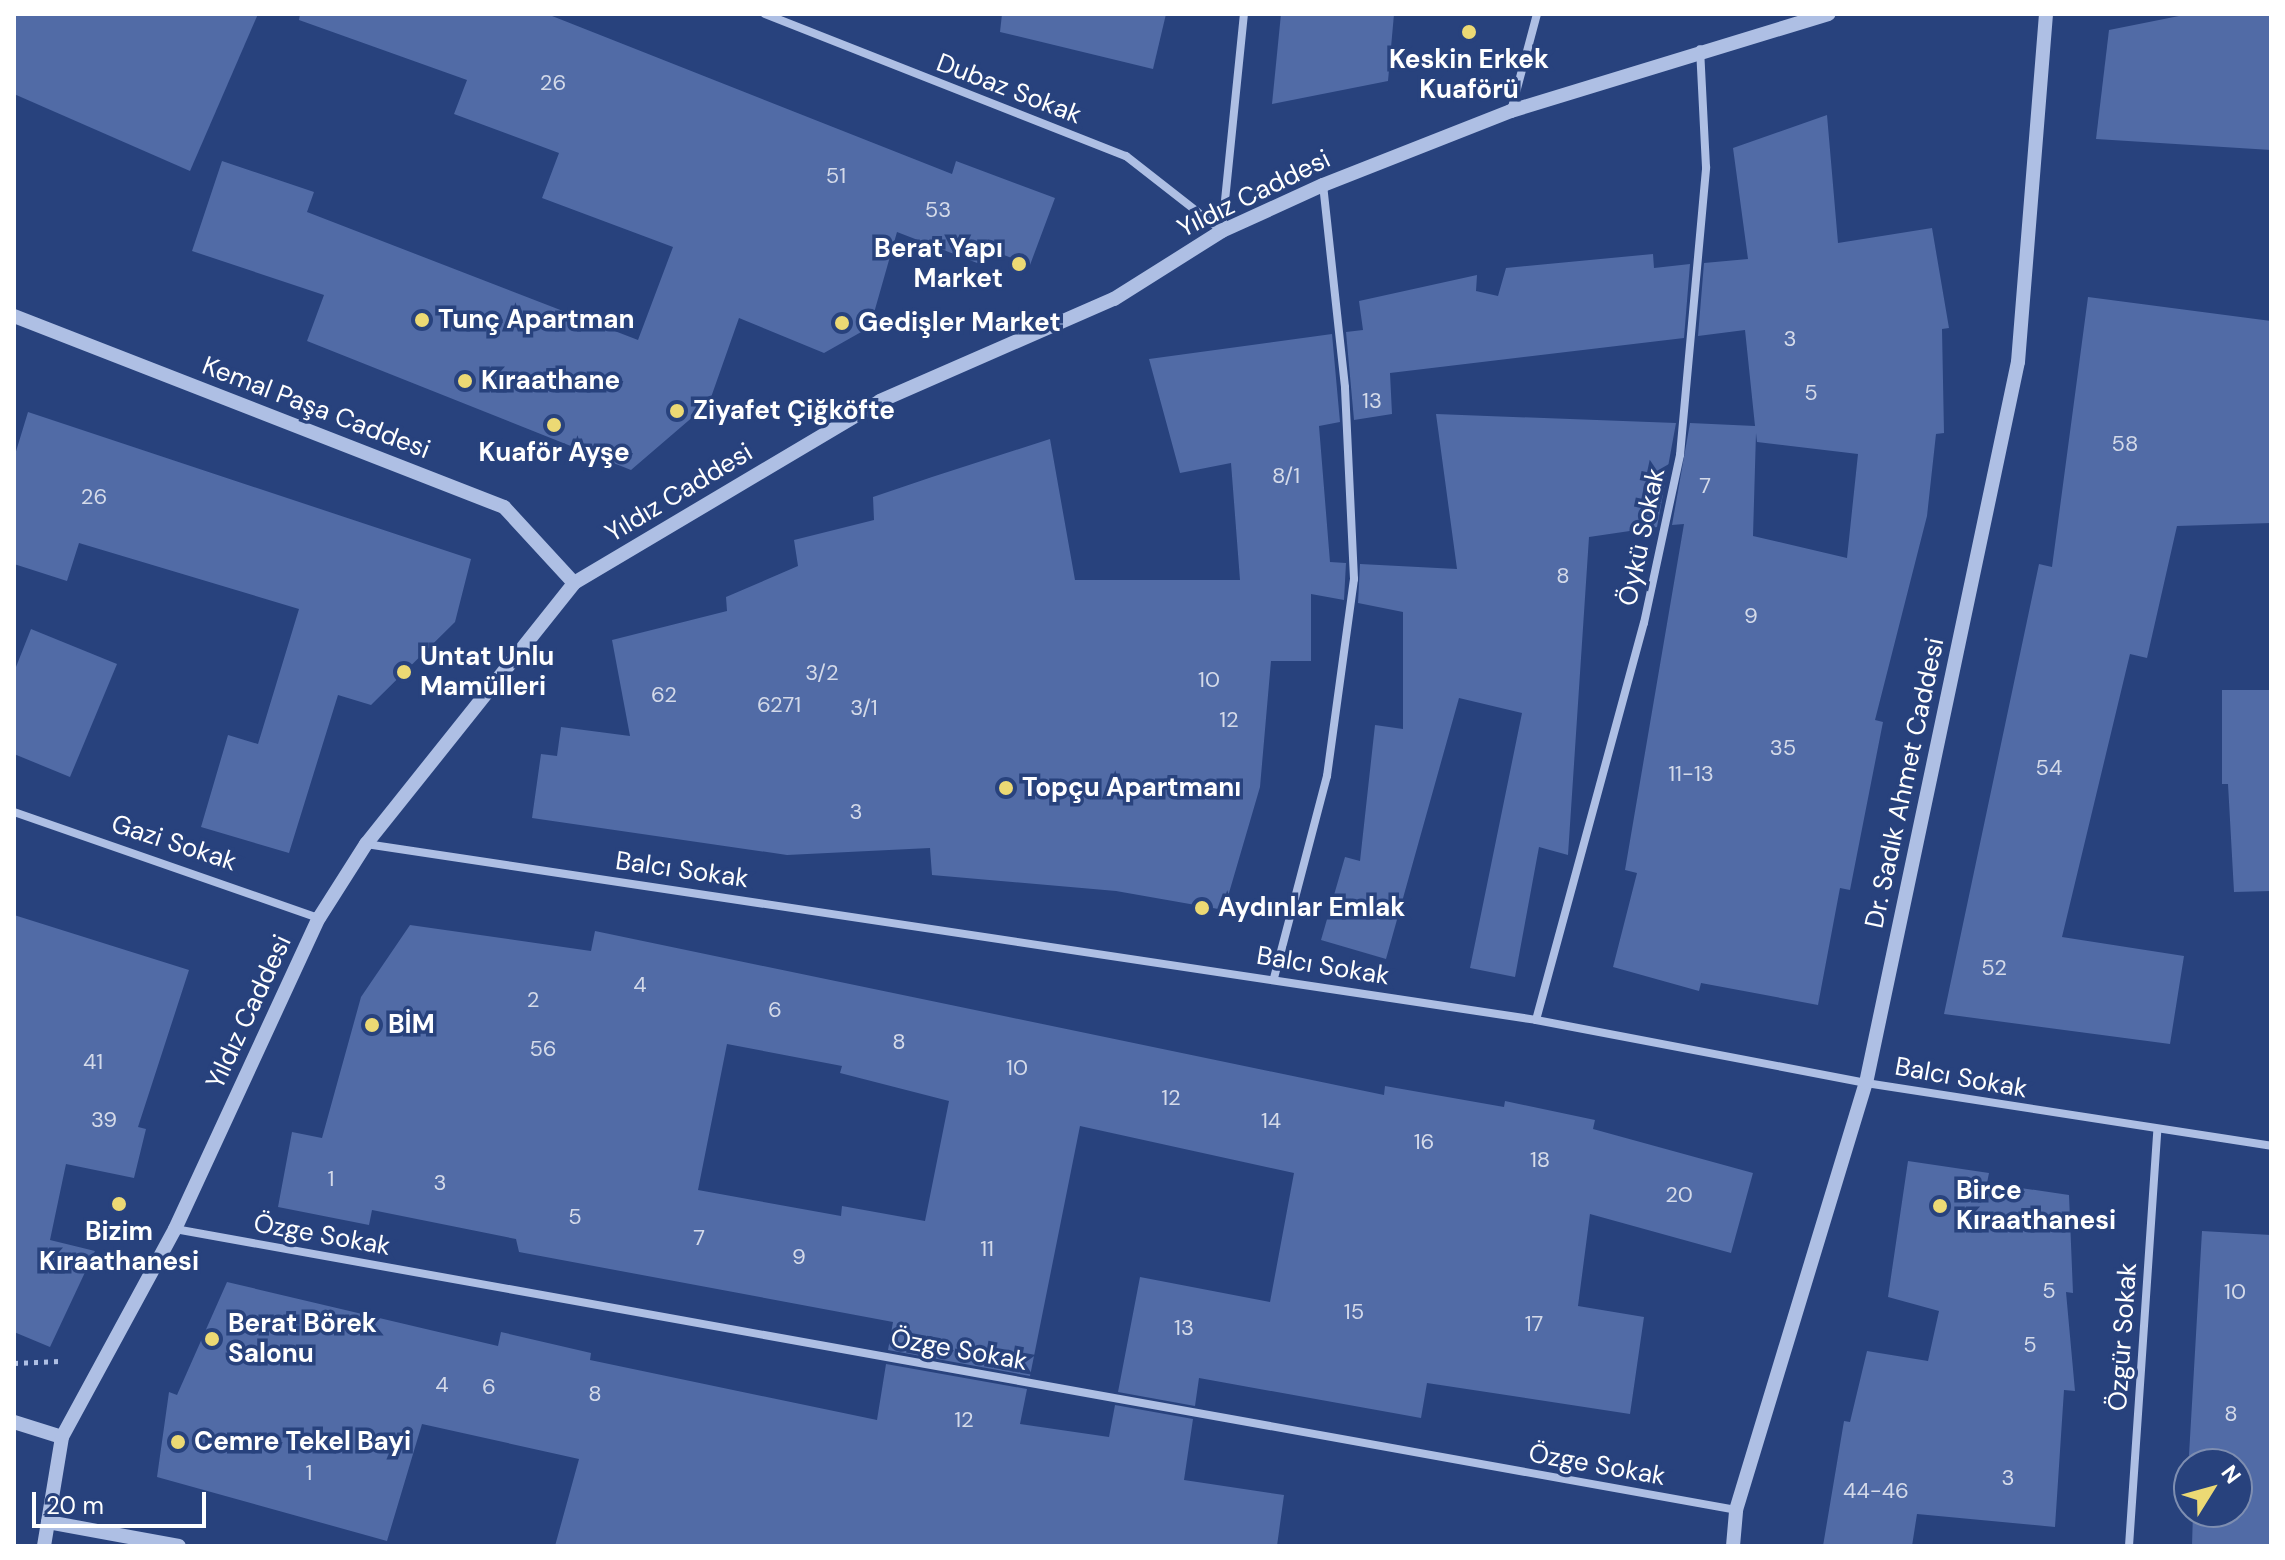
<!DOCTYPE html>
<html>
<head>
<meta charset="utf-8">
<style>
	body { margin:0 }
	#map { position:relative; width:2285px; height:1560px; overflow:hidden; background:#28427d; font-family:"DM Sans",sans-serif }
	div>[style] { position:absolute }
	.building>* { inset:0; background:#516ba6 }
	.path>* { height:5px; margin-top:-2.5px; transform-origin:0; background:repeating-linear-gradient(90deg,#aebfe4 0 4px,transparent 0 10px) }
	.minor>* { height:8px; margin:-4px; padding:0 4px; transform-origin:4px; border-radius:4px; background:#aebfe4 }
	.tertiary>* { height:14px; margin:-7px; padding:0 7px; transform-origin:7px; border-radius:7px; background:#aebfe4 }
	.dots>* { width:22px; height:22px; translate:-50% -50%; box-sizing:border-box; border:4px solid #28427d; border-radius:50% }
	span { translate:-50% -50%; white-space:nowrap; text-align:center; line-height:1.15; -webkit-text-stroke:7px #28427d; paint-order:stroke }
	.number-label { font-size:22px; color:#d4dae9 }
	.number-label span { -webkit-text-stroke-width:0 }
	.poi-label { font-size:26px; color:#fff; font-weight:700 }
	.right { translate:-100% -50%; text-align:right }
	.left { translate:0 -50%; text-align:left }
	.street-label { font-size:26px; color:#fff }
	.frame { position:absolute; inset:0; border:16px solid #fff; pointer-events:none }
	.north { position:absolute; left:2173px; top:1448px; width:80px; height:80px; box-sizing:border-box; background:#28427d; border:2px solid #7e8eb1; border-radius:50%; rotate:53deg; font-size:22px; font-weight:700; line-height:32px; text-align:center; color:#fff }
	.north::after { content:''; display:block; margin:auto; width:28px; height:36px; background:#ecd974; clip-path:polygon(50% 0,100% 100%,50% 72%,0 100%) }
	.scale { position:absolute; left:32px; top:1492px; width:174px; height:36px; box-sizing:border-box; border:4px solid #fff; border-top:0; padding-left:10px; font-size:24px; line-height:28px; white-space:nowrap; color:#fff; -webkit-text-stroke:6px #28427d; paint-order:stroke }
</style>
</head>
<body>
<div id="map">
	<div class="building">
		<i style="clip-path:polygon(14px 14px,258px 14px,190px 171px,14px 94px)"></i>
		<i style="clip-path:polygon(300px 14px,547px 14px,952px 174px,956px 161px,1055px 198px,1030px 265px,991px 250px,985px 266px,897px 232px,870px 327px,824px 353px,739px 318px,709px 403px,631px 470px,307px 341px,324px 295px,192px 251px,222px 161px,314px 192px,307px 212px,638px 340px,673px 247px,542px 198px,559px 153px,454px 114px,467px 80px,299px 20px)"></i>
		<i style="clip-path:polygon(1002px 14px,1166px 14px,1153px 69px,1000px 32px)"></i>
		<i style="clip-path:polygon(1281px 14px,1394px 14px,1388px 81px,1272px 104px)"></i>
		<i style="clip-path:polygon(2189px 14px,2271px 14px,2271px 150px,2096px 139px,2109px 30px)"></i>
		<i style="clip-path:polygon(evenodd,1827px 115px,1838px 243px,1932px 228px,1949px 328px,1942px 329px,1944px 433px,1936px 434px,1927px 516px,1875px 720px,1883px 722px,1850px 890px,1840px 888px,1818px 1005px,1701px 983px,1699px 991px,1613px 967px,1637px 873px,1625px 870px,1684px 524px,1672px 525px,1690px 423px,1755px 426px,1745px 330px,1698px 336px,1704px 263px,1748px 259px,1733px 148px,1827px 115px,1756px 433px,1757px 442px,1858px 454px,1847px 558px,1753px 536px,1756px 433px)"></i>
		<i style="clip-path:polygon(1653px 254px,1654px 268px,1690px 264px,1684px 338px,1390px 373px,1392px 414px,1354px 420px,1346px 332px,1363px 330px,1359px 301px,1477px 275px,1476px 291px,1498px 296px,1506px 268px)"></i>
		<i style="clip-path:polygon(2088px 297px,2271px 321px,2271px 523px,2177px 526px,2147px 658px,2130px 654px,2062px 937px,2184px 956px,2170px 1044px,1944px 1014px,2039px 564px,2052px 567px)"></i>
		<i style="clip-path:polygon(1332px 334px,1340px 422px,1319px 426px,1330px 562px,1346px 563px,1344px 600px,1311px 594px,1311px 661px,1271px 661px,1260px 787px,1224px 910px,1116px 891px,932px 875px,930px 848px,787px 855px,532px 818px,541px 754px,557px 756px,561px 727px,630px 736px,612px 640px,727px 611px,726px 597px,798px 566px,794px 540px,874px 520px,873px 497px,932px 477px,1050px 439px,1075px 580px,1240px 580px,1231px 463px,1180px 473px,1149px 359px)"></i>
		<i style="clip-path:polygon(28px 412px,471px 559px,455px 622px,371px 705px,338px 695px,289px 853px,201px 827px,228px 735px,258px 744px,299px 609px,79px 543px,67px 581px,14px 564px,14px 458px)"></i>
		<i style="clip-path:polygon(1436px 414px,1676px 423px,1657px 527px,1589px 537px,1568px 855px,1539px 847px,1515px 977px,1470px 968px,1522px 713px,1459px 698px,1386px 959px,1321px 940px,1345px 857px,1360px 861px,1375px 725px,1403px 729px,1403px 612px,1358px 603px,1360px 564px,1457px 569px)"></i>
		<i style="clip-path:polygon(31px 629px,117px 664px,70px 777px,14px 754px,14px 672px)"></i>
		<i style="clip-path:polygon(2222px 690px,2271px 690px,2271px 891px,2234px 892px,2228px 784px,2222px 784px)"></i>
		<i style="clip-path:polygon(14px 915px,189px 970px,138px 1127px,146px 1129px,134px 1178px,66px 1164px,50px 1240px,95px 1251px,50px 1347px,14px 1332px)"></i>
		<i style="clip-path:polygon(evenodd,410px 925px,591px 951px,595px 931px,1384px 1095px,1385px 1086px,1504px 1107px,1505px 1101px,1595px 1120px,1593px 1129px,1753px 1173px,1731px 1253px,1590px 1214px,1578px 1306px,1644px 1317px,1630px 1414px,1427px 1383px,1421px 1418px,1199px 1378px,1195px 1406px,1118px 1392px,1140px 1277px,1270px 1302px,1294px 1173px,1080px 1126px,1030px 1376px,888px 1350px,893px 1322px,519px 1252px,516px 1239px,372px 1210px,369px 1225px,278px 1207px,292px 1132px,322px 1138px,361px 997px,410px 925px,727px 1044px,842px 1066px,840px 1073px,949px 1101px,925px 1221px,842px 1206px,841px 1216px,698px 1190px,727px 1044px)"></i>
		<i style="clip-path:polygon(1908px 1161px,1989px 1173px,1987px 1183px,2069px 1195px,2073px 1293px,2066px 1292px,2075px 1391px,2064px 1390px,2055px 1527px,1917px 1514px,1912px 1546px,1823px 1546px,1844px 1421px,1850px 1422px,1867px 1351px,1928px 1361px,1939px 1311px,1888px 1297px)"></i>
		<i style="clip-path:polygon(2202px 1231px,2271px 1235px,2271px 1546px,2192px 1546px,2193px 1512px,2237px 1512px,2237px 1464px,2194px 1464px,2189px 1455px)"></i>
		<i style="clip-path:polygon(227px 1282px,498px 1346px,501px 1332px,591px 1353px,590px 1360px,877px 1420px,886px 1364px,1027px 1389px,1020px 1424px,1109px 1437px,1115px 1405px,1193px 1419px,1184px 1480px,1284px 1495px,1277px 1546px,555px 1546px,579px 1459px,422px 1424px,387px 1541px,157px 1477px,169px 1392px,177px 1395px)"></i>
	</div>
	<div class="path">
		<i style="left:14px;top:1363px;width:46px;rotate:-2.5deg"></i>
	</div>
	<div class="minor">
		<i style="left:765px;top:14px;width:388px;rotate:21.5deg"></i>
		<i style="left:1126px;top:156px;width:122px;rotate:38deg"></i>
		<i style="left:1511px;top:111px;width:100px;rotate:-75deg"></i>
		<i style="left:1222px;top:230px;width:217px;rotate:-84.2deg"></i>
		<i style="left:14px;top:812px;width:323px;rotate:19.2deg"></i>
		<i style="left:366px;top:844px;width:1183px;rotate:8.55deg"></i>
		<i style="left:1536px;top:1020px;width:336px;rotate:10.8deg"></i>
		<i style="left:1866px;top:1083px;width:410px;rotate:8.8deg"></i>
		<i style="left:1274px;top:978px;width:209px;rotate:-75.3deg"></i>
		<i style="left:1327px;top:776px;width:199px;rotate:-82.2deg"></i>
		<i style="left:1354px;top:579px;width:192px;rotate:-92.7deg"></i>
		<i style="left:1345px;top:387px;width:203px;rotate:-96.2deg"></i>
		<i style="left:1536px;top:1020px;width:411px;rotate:-74.8deg"></i>
		<i style="left:1644px;top:623px;width:172px;rotate:-77.9deg"></i>
		<i style="left:1680px;top:455px;width:289px;rotate:-84.8deg"></i>
		<i style="left:1706px;top:167px;width:118px;rotate:-92.9deg"></i>
		<i style="left:175px;top:1229px;width:1586px;rotate:10.2deg"></i>
		<i style="left:2129px;top:1546px;width:416px;rotate:-86.1deg"></i>
	</div>
	<div class="tertiary">
		<i style="left:14px;top:316px;width:526px;rotate:21.3deg"></i>
		<i style="left:504px;top:507px;width:103px;rotate:47.4deg"></i>
		<i style="left:14px;top:1422px;width:50px;rotate:17.4deg"></i>
		<i style="left:48px;top:1522px;width:133px;rotate:10.4deg"></i>
		<i style="left:44px;top:1546px;width:110px;rotate:-80.6deg"></i>
		<i style="left:62px;top:1437px;width:237px;rotate:-61.5deg"></i>
		<i style="left:175px;top:1229px;width:343px;rotate:-65.2deg"></i>
		<i style="left:319px;top:918px;width:88px;rotate:-57.6deg"></i>
		<i style="left:366px;top:844px;width:334px;rotate:-51.4deg"></i>
		<i style="left:574px;top:583px;width:356px;rotate:-30.7deg"></i>
		<i style="left:880px;top:401px;width:255px;rotate:-23.6deg"></i>
		<i style="left:1114px;top:299px;width:128px;rotate:-32.2deg"></i>
		<i style="left:1222px;top:231px;width:111px;rotate:-24.5deg"></i>
		<i style="left:1323px;top:185px;width:202px;rotate:-21.5deg"></i>
		<i style="left:1511px;top:111px;width:332px;rotate:-17deg"></i>
		<i style="left:1733px;top:1546px;width:36px;rotate:-85deg"></i>
		<i style="left:1736px;top:1510px;width:446px;rotate:-73.1deg"></i>
		<i style="left:1866px;top:1083px;width:737px;rotate:-78.1deg"></i>
		<i style="left:2018px;top:362px;width:349px;rotate:-85.4deg"></i>
	</div>
	<div class="dots">
		<i style="left:1469px;top:32px;background:#ecd974"></i>
		<i style="left:1019px;top:264px;background:#ecd974"></i>
		<i style="left:422px;top:320px;background:#ecd974"></i>
		<i style="left:842px;top:323px;background:#ecd974"></i>
		<i style="left:465px;top:381px;background:#ecd974"></i>
		<i style="left:677px;top:411px;background:#ecd974"></i>
		<i style="left:554px;top:425px;background:#ecd974"></i>
		<i style="left:404px;top:672px;background:#ecd974"></i>
		<i style="left:1006px;top:788px;background:#ecd974"></i>
		<i style="left:1202px;top:908px;background:#ecd974"></i>
		<i style="left:372px;top:1025px;background:#ecd974"></i>
		<i style="left:119px;top:1204px;background:#ecd974"></i>
		<i style="left:1940px;top:1206px;background:#ecd974"></i>
		<i style="left:212px;top:1339px;background:#ecd974"></i>
		<i style="left:178px;top:1442px;background:#ecd974"></i>
	</div>
	<div class="number-label">
		<span style="left:553px;top:83px">26</span>
		<span style="left:836px;top:176px">51</span>
		<span style="left:938px;top:210px">53</span>
		<span style="left:1790px;top:339px">3</span>
		<span style="left:1811px;top:393px">5</span>
		<span style="left:1372px;top:401px">13</span>
		<span style="left:2125px;top:444px">58</span>
		<span style="left:1286px;top:476px">8/1</span>
		<span style="left:1705px;top:486px">7</span>
		<span style="left:94px;top:497px">26</span>
		<span style="left:1563px;top:576px">8</span>
		<span style="left:1751px;top:616px">9</span>
		<span style="left:822px;top:673px">3/2</span>
		<span style="left:1209px;top:680px">10</span>
		<span style="left:664px;top:695px">62</span>
		<span style="left:779px;top:705px">6271</span>
		<span style="left:864px;top:708px">3/1</span>
		<span style="left:1229px;top:720px">12</span>
		<span style="left:1783px;top:748px">35</span>
		<span style="left:2049px;top:768px">54</span>
		<span style="left:1691px;top:774px">11-13</span>
		<span style="left:856px;top:812px">3</span>
		<span style="left:1994px;top:968px">52</span>
		<span style="left:640px;top:985px">4</span>
		<span style="left:533px;top:1000px">2</span>
		<span style="left:775px;top:1010px">6</span>
		<span style="left:899px;top:1042px">8</span>
		<span style="left:543px;top:1049px">56</span>
		<span style="left:93px;top:1062px">41</span>
		<span style="left:1017px;top:1068px">10</span>
		<span style="left:1171px;top:1098px">12</span>
		<span style="left:104px;top:1120px">39</span>
		<span style="left:1271px;top:1121px">14</span>
		<span style="left:1424px;top:1142px">16</span>
		<span style="left:1540px;top:1160px">18</span>
		<span style="left:331px;top:1179px">1</span>
		<span style="left:440px;top:1183px">3</span>
		<span style="left:1679px;top:1195px">20</span>
		<span style="left:575px;top:1217px">5</span>
		<span style="left:699px;top:1238px">7</span>
		<span style="left:987px;top:1249px">11</span>
		<span style="left:799px;top:1257px">9</span>
		<span style="left:2049px;top:1291px">5</span>
		<span style="left:2235px;top:1292px">10</span>
		<span style="left:1354px;top:1312px">15</span>
		<span style="left:1534px;top:1324px">17</span>
		<span style="left:1184px;top:1328px">13</span>
		<span style="left:2030px;top:1345px">5</span>
		<span style="left:442px;top:1385px">4</span>
		<span style="left:489px;top:1387px">6</span>
		<span style="left:595px;top:1394px">8</span>
		<span style="left:2231px;top:1414px">8</span>
		<span style="left:964px;top:1420px">12</span>
		<span style="left:309px;top:1473px">1</span>
		<span style="left:2008px;top:1478px">3</span>
		<span style="left:1876px;top:1491px">44-46</span>
	</div>
	<div class="poi-label">
		<span style="left:1469px;top:75px">Keskin Erkek<br>Kuaförü</span>
		<span class="right" style="left:1003px;top:264px">Berat Yapı<br>Market</span>
		<span class="left" style="left:438px;top:320px">Tunç Apartman</span>
		<span class="left" style="left:858px;top:323px">Gedişler Market</span>
		<span class="left" style="left:481px;top:381px">Kıraathane</span>
		<span class="left" style="left:693px;top:411px">Ziyafet Çiğköfte</span>
		<span style="left:554px;top:453px">Kuaför Ayşe</span>
		<span class="left" style="left:420px;top:672px">Untat Unlu<br>Mamülleri</span>
		<span class="left" style="left:1022px;top:788px">Topçu Apartmanı</span>
		<span class="left" style="left:1218px;top:908px">Aydınlar Emlak</span>
		<span class="left" style="left:388px;top:1025px">BİM</span>
		<span class="left" style="left:1956px;top:1206px">Birce<br>Kıraathanesi</span>
		<span style="left:119px;top:1247px">Bizim<br>Kıraathanesi</span>
		<span class="left" style="left:228px;top:1339px">Berat Börek<br>Salonu</span>
		<span class="left" style="left:194px;top:1442px">Cemre Tekel Bayi</span>
	</div>
	<div class="street-label">
		<span style="left:1009px;top:89px;rotate:21deg">Dubaz Sokak</span>
		<span style="left:1254px;top:194px;rotate:-26deg">Yıldız Caddesi</span>
		<span style="left:316px;top:408px;rotate:21deg">Kemal Paşa Caddesi</span>
		<span style="left:679px;top:493px;rotate:-31deg">Yıldız Caddesi</span>
		<span style="left:1642px;top:537px;rotate:-78deg">Öykü Sokak</span>
		<span style="left:1905px;top:783px;rotate:-78deg">Dr. Sadık Ahmet Caddesi</span>
		<span style="left:174px;top:843px;rotate:18deg">Gazi Sokak</span>
		<span style="left:682px;top:870px;rotate:8deg">Balcı Sokak</span>
		<span style="left:1323px;top:966px;rotate:9deg">Balcı Sokak</span>
		<span style="left:249px;top:1012px;rotate:-65deg">Yıldız Caddesi</span>
		<span style="left:1961px;top:1078px;rotate:10deg">Balcı Sokak</span>
		<span style="left:322px;top:1235px;rotate:10deg">Özge Sokak</span>
		<span style="left:2123px;top:1337px;rotate:-86deg">Özgür Sokak</span>
		<span style="left:959px;top:1350px;rotate:10deg">Özge Sokak</span>
		<span style="left:1597px;top:1465px;rotate:10deg">Özge Sokak</span>
	</div>
	<div class="frame"></div>
	<div class="north">N</div>
	<div class="scale">20 m</div>
</div>
</body>
</html>
